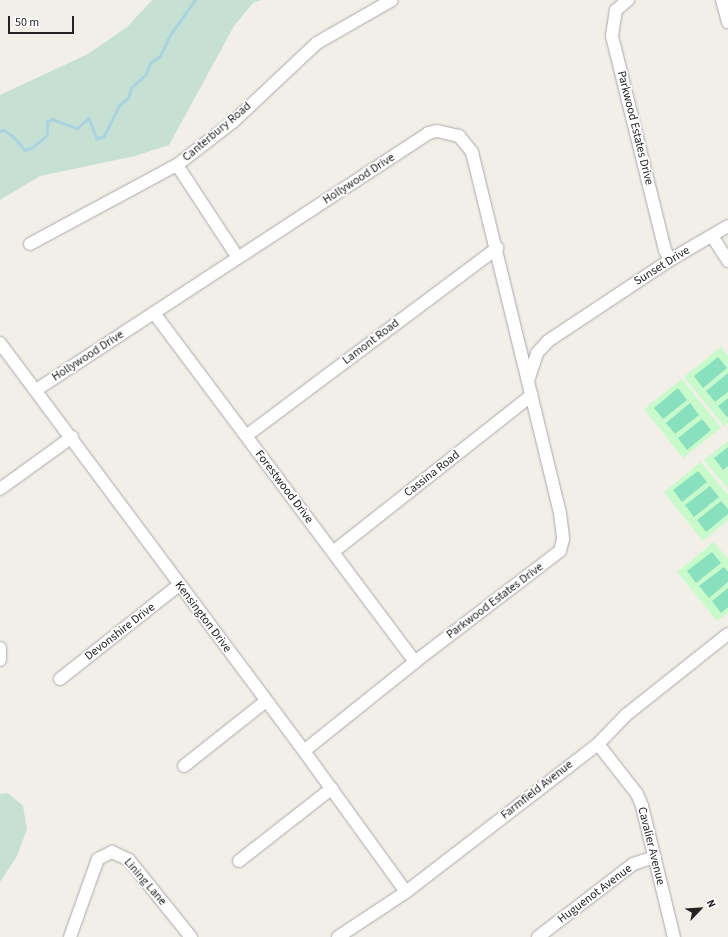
<!DOCTYPE html>
<html>
<head>
<meta charset="utf-8">
<style>
	body { margin:0 }
	#map { position:relative; width:728px; height:937px; overflow:hidden; background:#f2efe9; font-family:"Source Sans 3",sans-serif }
	div>[style] { position:absolute }
	.wetland>* { inset:0; background:#c6e0d4 }
	.park>* { inset:0; background:#c8facc }
	.pitch>* { inset:0; background:#88e0be }
	.stream>* { height:2.5px; margin:-1.25px; padding:0 1.25px; transform-origin:1.25px; border-radius:1.25px; background:#aad3df }
	.roads { filter:drop-shadow(0 0 1px #a9a9a9) drop-shadow(0 0 1px #a9a9a9) }
	.minor>* { height:12px; margin:-6px; padding:0 6px; transform-origin:6px; border-radius:6px; background:#fff }
	span { translate:-50% -50%; white-space:nowrap; text-align:center; line-height:1.15; -webkit-text-stroke:3.5px #fff; paint-order:stroke }
	.street-label { font-size:12px; color:#222 }
	.north { position:absolute; left:680px; top:889px; width:40px; height:40px; -webkit-text-stroke:3px #fff; paint-order:stroke; rotate:65deg; font-size:11px; font-weight:700; line-height:16px; text-align:center; color:#222 }
	.north::after { content:''; display:block; margin:auto; width:14px; height:18px; background:#222; clip-path:polygon(50% 0,100% 100%,50% 72%,0 100%) }
	.scale { position:absolute; left:8px; top:16px; width:66px; height:18px; box-sizing:border-box; border:2px solid #222; border-top:0; padding-left:5px; font-size:12px; line-height:14px; white-space:nowrap; color:#222; -webkit-text-stroke:3px #fff; paint-order:stroke }
</style>
</head>
<body>
<div id="map">
	<div class="wetland">
		<i style="clip-path:polygon(152px 0,261px 0,253px 3px,234px 26px,169px 145px,135px 156px,40px 176px,0 200px,0 95px,88px 54px,127px 27px)"></i>
		<i style="clip-path:polygon(8px 793px,23px 806px,27px 829px,17px 856px,0 882px,0 794px)"></i>
	</div>
	<div class="park">
		<i style="clip-path:polygon(721px 347px,728px 356px,728px 423px,724px 426px,684px 377px)"></i>
		<i style="clip-path:polygon(682px 379px,721px 428px,683px 458px,644px 409px)"></i>
		<i style="clip-path:polygon(728px 441px,728px 489px,704px 460px)"></i>
		<i style="clip-path:polygon(701px 462px,728px 495px,728px 520px,703px 541px,664px 492px)"></i>
		<i style="clip-path:polygon(714px 542px,728px 559px,728px 613px,717px 621px,677px 572px)"></i>
	</div>
	<div class="pitch">
		<i style="clip-path:polygon(718px 357px,727px 368px,703px 388px,694px 376px)"></i>
		<i style="clip-path:polygon(728px 373px,728px 392px,715px 402px,706px 391px)"></i>
		<i style="clip-path:polygon(678px 388px,687px 400px,663px 419px,654px 408px)"></i>
		<i style="clip-path:polygon(728px 398px,728px 417px,727px 417px,718px 406px)"></i>
		<i style="clip-path:polygon(690px 403px,699px 415px,675px 434px,666px 423px)"></i>
		<i style="clip-path:polygon(702px 419px,711px 430px,687px 450px,678px 438px)"></i>
		<i style="clip-path:polygon(728px 447px,728px 466px,723px 470px,714px 458px)"></i>
		<i style="clip-path:polygon(698px 471px,707px 482px,682px 502px,673px 490px)"></i>
		<i style="clip-path:polygon(710px 486px,719px 497px,694px 517px,685px 505px)"></i>
		<i style="clip-path:polygon(721px 501px,728px 509px,728px 514px,706px 532px,697px 520px)"></i>
		<i style="clip-path:polygon(712px 552px,721px 563px,696px 583px,687px 571px)"></i>
		<i style="clip-path:polygon(724px 567px,728px 572px,728px 582px,709px 598px,699px 586px)"></i>
		<i style="clip-path:polygon(728px 588px,728px 607px,721px 613px,712px 601px)"></i>
	</div>
	<div class="stream">
		<i style="left:0;top:131px;width:4px;rotate:-14deg"></i>
		<i style="left:4px;top:130px;width:11px;rotate:34deg"></i>
		<i style="left:13px;top:136px;width:18px;rotate:49deg"></i>
		<i style="left:25px;top:150px;width:9px;rotate:-21deg"></i>
		<i style="left:33px;top:147px;width:18px;rotate:-41deg"></i>
		<i style="left:47px;top:135px;width:13px;rotate:-90deg"></i>
		<i style="left:47px;top:122px;width:6px;rotate:-31deg"></i>
		<i style="left:52px;top:119px;width:27px;rotate:20deg"></i>
		<i style="left:77px;top:128px;width:16px;rotate:-40deg"></i>
		<i style="left:89px;top:118px;width:22px;rotate:69deg"></i>
		<i style="left:97px;top:139px;width:8px;rotate:-23deg"></i>
		<i style="left:104px;top:136px;width:34px;rotate:-64deg"></i>
		<i style="left:119px;top:105px;width:11px;rotate:-38deg"></i>
		<i style="left:128px;top:98px;width:10px;rotate:-73deg"></i>
		<i style="left:131px;top:88px;width:21px;rotate:-43deg"></i>
		<i style="left:146px;top:74px;width:12px;rotate:-70deg"></i>
		<i style="left:150px;top:63px;width:12px;rotate:-35deg"></i>
		<i style="left:160px;top:56px;width:23px;rotate:-65deg"></i>
		<i style="left:170px;top:35px;width:43px;rotate:-54.5deg"></i>
	</div>
	<div class="roads">
		<div class="minor">
			<i style="left:628px;top:0;width:16px;rotate:140deg"></i>
			<i style="left:616px;top:10px;width:26px;rotate:99deg"></i>
			<i style="left:612px;top:36px;width:220px;rotate:76.1deg"></i>
			<i style="left:665px;top:250px;width:11px;rotate:63deg"></i>
			<i style="left:722px;top:0;width:23px;rotate:75deg"></i>
			<i style="left:177px;top:165px;width:111px;rotate:56.7deg"></i>
			<i style="left:712px;top:236px;width:30px;rotate:57deg"></i>
			<i style="left:30px;top:244px;width:167px;rotate:-28.3deg"></i>
			<i style="left:177px;top:165px;width:72px;rotate:-37.7deg"></i>
			<i style="left:234px;top:121px;width:114px;rotate:-43.2deg"></i>
			<i style="left:317px;top:43px;width:86px;rotate:-29.8deg"></i>
			<i style="left:154px;top:313px;width:436px;rotate:53.2deg"></i>
			<i style="left:0;top:343px;width:509px;rotate:53.31deg"></i>
			<i style="left:304px;top:751px;width:174px;rotate:54.1deg"></i>
			<i style="left:529px;top:378px;width:26px;rotate:-72deg"></i>
			<i style="left:537px;top:353px;width:16px;rotate:-47deg"></i>
			<i style="left:548px;top:341px;width:146px;rotate:-33.6deg"></i>
			<i style="left:670px;top:260px;width:67px;rotate:-30.4deg"></i>
			<i style="left:36px;top:390px;width:469px;rotate:-33.2deg"></i>
			<i style="left:428px;top:133px;width:9px;rotate:-13deg"></i>
			<i style="left:437px;top:131px;width:23px;rotate:13deg"></i>
			<i style="left:459px;top:136px;width:21px;rotate:51deg"></i>
			<i style="left:472px;top:152px;width:372px;rotate:76.3deg"></i>
			<i style="left:560px;top:513px;width:26px;rotate:83deg"></i>
			<i style="left:563px;top:539px;width:12px;rotate:104deg"></i>
			<i style="left:560px;top:551px;width:183px;rotate:142.6deg"></i>
			<i style="left:415px;top:662px;width:142px;rotate:141.3deg"></i>
			<i style="left:246px;top:436px;width:314px;rotate:-36.8deg"></i>
			<i style="left:0;top:489px;width:89px;rotate:-35.8deg"></i>
			<i style="left:333px;top:552px;width:253px;rotate:-38.3deg"></i>
			<i style="left:0;top:648px;width:12px;rotate:90deg"></i>
			<i style="left:60px;top:679px;width:152px;rotate:-38.3deg"></i>
			<i style="left:598px;top:744px;width:63px;rotate:52deg"></i>
			<i style="left:637px;top:794px;width:13px;rotate:67deg"></i>
			<i style="left:642px;top:806px;width:135px;rotate:76.3deg"></i>
			<i style="left:184px;top:766px;width:105px;rotate:-38.4deg"></i>
			<i style="left:239px;top:861px;width:118px;rotate:-38.1deg"></i>
			<i style="left:70px;top:937px;width:83px;rotate:-70.3deg"></i>
			<i style="left:98px;top:859px;width:16px;rotate:-27deg"></i>
			<i style="left:112px;top:852px;width:19px;rotate:25deg"></i>
			<i style="left:129px;top:860px;width:99px;rotate:51.2deg"></i>
			<i style="left:338px;top:937px;width:82px;rotate:-33.5deg"></i>
			<i style="left:406px;top:892px;width:242px;rotate:-37.6deg"></i>
			<i style="left:598px;top:744px;width:40px;rotate:-46deg"></i>
			<i style="left:626px;top:715px;width:130px;rotate:-38.5deg"></i>
			<i style="left:538px;top:937px;width:120px;rotate:-37.5deg"></i>
			<i style="left:633px;top:864px;width:23px;rotate:-18deg"></i>
		</div>
	</div>
	<div class="street-label">
		<span style="left:635px;top:128px;rotate:76deg">Parkwood Estates Drive</span>
		<span style="left:217px;top:132px;rotate:-40deg">Canterbury Road</span>
		<span style="left:359px;top:179px;rotate:-33deg">Hollywood Drive</span>
		<span style="left:662px;top:266px;rotate:-32deg">Sunset Drive</span>
		<span style="left:371px;top:342px;rotate:-37deg">Lamont Road</span>
		<span style="left:88px;top:356px;rotate:-33deg">Hollywood Drive</span>
		<span style="left:432px;top:474px;rotate:-38deg">Cassina Road</span>
		<span style="left:284px;top:487px;rotate:53deg">Forestwood Drive</span>
		<span style="left:495px;top:601px;rotate:-37deg">Parkwood Estates Drive</span>
		<span style="left:203px;top:617px;rotate:53deg">Kensington Drive</span>
		<span style="left:120px;top:632px;rotate:-38deg">Devonshire Drive</span>
		<span style="left:537px;top:790px;rotate:-38deg">Farmfield Avenue</span>
		<span style="left:651px;top:846px;rotate:76deg">Cavalier Avenue</span>
		<span style="left:145px;top:882px;rotate:49deg">Lining Lane</span>
		<span style="left:595px;top:894px;rotate:-37deg">Huguenot Avenue</span>
	</div>
	<div class="north">N</div>
	<div class="scale">50 m</div>
</div>
</body>
</html>
